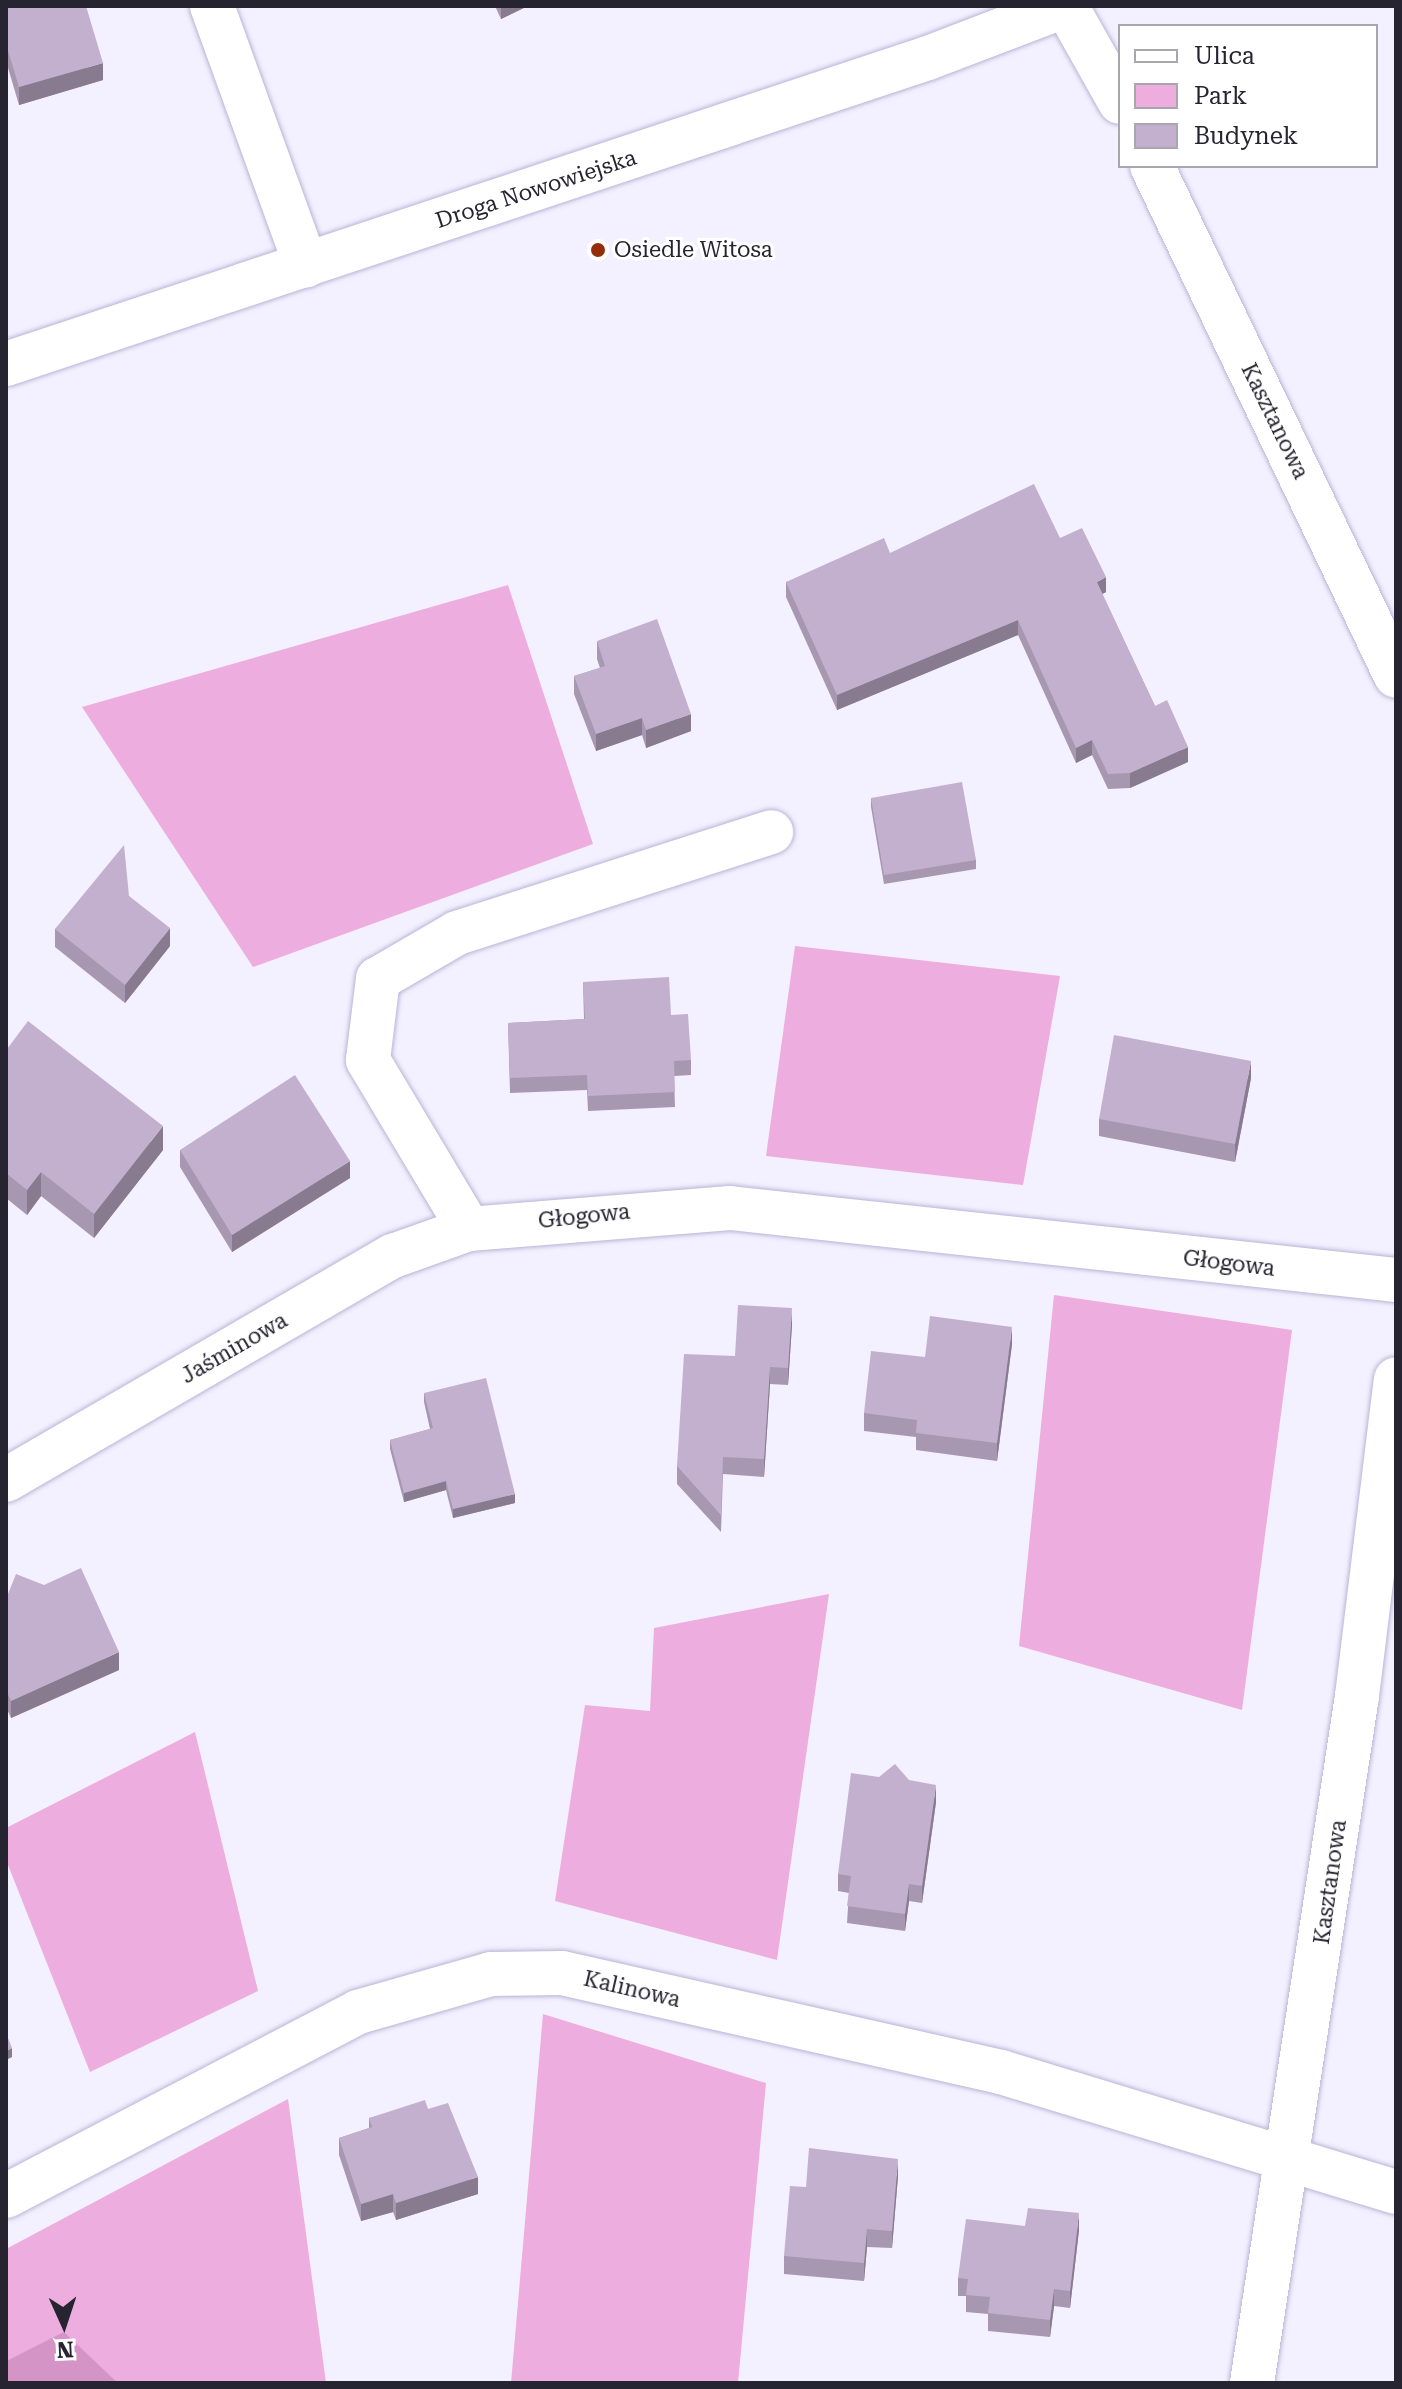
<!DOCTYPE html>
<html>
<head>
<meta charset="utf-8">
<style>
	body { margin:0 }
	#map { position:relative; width:1402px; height:2389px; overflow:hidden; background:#f3f0ff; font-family:"Roboto Serif",serif }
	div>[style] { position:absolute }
	.green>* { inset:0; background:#eeaddf }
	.forest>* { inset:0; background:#d494c5 }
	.roads { filter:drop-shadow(0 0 2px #bab4d5) drop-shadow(0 0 2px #bab4d5) }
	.minor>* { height:44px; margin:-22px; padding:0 22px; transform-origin:22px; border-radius:22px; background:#fff }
	.tertiary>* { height:44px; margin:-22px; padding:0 22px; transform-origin:22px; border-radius:22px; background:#fff }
	.wall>* { inset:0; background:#a897b1 }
	.shaded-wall>* { inset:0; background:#887b90 }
	.building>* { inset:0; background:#c3b0ce }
	.dots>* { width:22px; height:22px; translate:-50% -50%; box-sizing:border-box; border:4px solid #fff; border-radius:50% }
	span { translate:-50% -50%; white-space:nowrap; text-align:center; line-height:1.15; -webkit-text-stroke:6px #fff; paint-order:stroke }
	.street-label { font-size:22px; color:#262431 }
	.poi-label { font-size:22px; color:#262431 }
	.left { translate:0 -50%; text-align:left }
	.frame { position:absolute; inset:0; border:8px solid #262431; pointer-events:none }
	.legend { position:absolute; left:1118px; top:24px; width:260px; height:144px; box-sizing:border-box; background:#fff; border:2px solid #a8a7ad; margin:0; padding:10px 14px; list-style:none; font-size:24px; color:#262431 }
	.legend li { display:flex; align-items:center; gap:16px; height:40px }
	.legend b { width:40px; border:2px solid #a8a7ad }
	.north { position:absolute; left:24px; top:2285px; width:80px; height:80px; -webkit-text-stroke:6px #fff; paint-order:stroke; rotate:177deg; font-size:22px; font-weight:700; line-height:32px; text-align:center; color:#262431 }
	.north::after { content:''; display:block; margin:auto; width:28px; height:36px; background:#262431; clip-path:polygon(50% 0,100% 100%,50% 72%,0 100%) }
</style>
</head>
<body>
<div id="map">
	<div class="green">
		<i style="clip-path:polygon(508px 585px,593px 844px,253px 967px,82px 707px)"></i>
		<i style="clip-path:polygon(795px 946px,1060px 976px,1023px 1185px,766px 1156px)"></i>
		<i style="clip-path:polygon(1054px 1295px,1292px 1330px,1242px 1710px,1019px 1646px)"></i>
		<i style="clip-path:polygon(829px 1594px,777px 1960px,555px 1901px,585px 1705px,650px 1711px,654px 1628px)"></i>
		<i style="clip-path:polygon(195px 1732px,258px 1991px,90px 2072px,6px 1860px,6px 1828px)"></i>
		<i style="clip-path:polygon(543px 2014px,766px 2083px,738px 2383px,511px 2383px)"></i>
		<i style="clip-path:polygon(288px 2099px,326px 2383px,118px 2383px,64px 2333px,6px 2361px,6px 2249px)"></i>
	</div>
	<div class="forest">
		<i style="clip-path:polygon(64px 2332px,118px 2383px,6px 2383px,6px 2361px)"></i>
	</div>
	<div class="roads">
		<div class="minor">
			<i style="left:212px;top:6px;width:276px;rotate:70.1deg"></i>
			<i style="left:1066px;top:6px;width:110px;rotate:60.6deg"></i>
			<i style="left:1152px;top:166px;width:565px;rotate:64.43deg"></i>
			<i style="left:469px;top:1229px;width:197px;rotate:-120.9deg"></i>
			<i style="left:368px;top:1060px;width:82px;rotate:-83deg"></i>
			<i style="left:378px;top:979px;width:91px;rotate:-30.2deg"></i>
			<i style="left:457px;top:933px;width:330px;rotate:-17.8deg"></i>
			<i style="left:6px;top:1480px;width:447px;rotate:-30.1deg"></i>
			<i style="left:393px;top:1256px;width:81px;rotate:-19.6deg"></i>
			<i style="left:469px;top:1229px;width:262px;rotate:-4.6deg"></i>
			<i style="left:730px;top:1208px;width:670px;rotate:6.17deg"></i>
			<i style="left:6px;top:2196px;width:397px;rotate:-27.6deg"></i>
			<i style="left:358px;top:2012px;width:138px;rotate:-15.9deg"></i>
			<i style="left:491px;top:1974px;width:71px;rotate:-0.8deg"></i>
			<i style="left:562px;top:1973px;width:450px;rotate:12.7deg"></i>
			<i style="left:1001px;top:2072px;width:413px;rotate:16.9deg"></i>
			<i style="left:1252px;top:2383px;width:695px;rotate:-81.31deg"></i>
			<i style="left:1357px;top:1696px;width:319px;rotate:-83deg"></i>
		</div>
		<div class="tertiary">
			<i style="left:6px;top:364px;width:971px;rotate:-18.36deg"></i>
			<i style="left:928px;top:58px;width:146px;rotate:-20.9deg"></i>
		</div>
	</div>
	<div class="wall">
		<i style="clip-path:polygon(6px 6px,103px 80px,19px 105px,6px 61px)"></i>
		<i style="clip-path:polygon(495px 6px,528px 6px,501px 19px)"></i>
		<i style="clip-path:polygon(890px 553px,1106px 592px,1102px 594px,1155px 706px,1188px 762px,1130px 788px,1108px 789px,1092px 755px,1076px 763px,1018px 635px,837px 710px,786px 597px,786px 582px)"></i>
		<i style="clip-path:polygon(597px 641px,691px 731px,646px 748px,642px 735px,596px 751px,574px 694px,574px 676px,600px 668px,597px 659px)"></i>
		<i style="clip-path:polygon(871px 798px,976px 860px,976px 869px,884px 884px,871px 807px)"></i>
		<i style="clip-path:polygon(129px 896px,170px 946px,125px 1003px,55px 947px,55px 929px)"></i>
		<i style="clip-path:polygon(583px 982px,671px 1015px,691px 1060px,691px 1075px,674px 1076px,675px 1107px,588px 1111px,587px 1090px,510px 1093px,508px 1023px,584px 1019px)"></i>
		<i style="clip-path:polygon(6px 1048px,163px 1150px,94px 1238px,41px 1196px,27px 1215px,6px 1198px)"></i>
		<i style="clip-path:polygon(1251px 1078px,1235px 1162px,1099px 1136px,1099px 1119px)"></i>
		<i style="clip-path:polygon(180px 1150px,350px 1178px,232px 1252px,180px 1167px)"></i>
		<i style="clip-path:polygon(792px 1325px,788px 1385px,770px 1384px,764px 1477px,723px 1474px,721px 1532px,677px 1484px,677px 1466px,735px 1356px)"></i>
		<i style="clip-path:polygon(1012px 1344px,997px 1461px,916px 1450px,916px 1437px,864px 1431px,864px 1413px,925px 1357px)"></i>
		<i style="clip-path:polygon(424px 1393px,515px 1503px,453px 1518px,446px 1490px,404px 1502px,390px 1449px,390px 1440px,430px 1429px,424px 1402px)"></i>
		<i style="clip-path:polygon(6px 1599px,119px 1670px,11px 1718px,6px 1707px)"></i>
		<i style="clip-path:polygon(909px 1780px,936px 1802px,922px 1903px,909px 1901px,905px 1931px,847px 1923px,849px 1893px,838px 1891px,838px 1874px)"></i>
		<i style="clip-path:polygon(428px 2109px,478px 2194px,396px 2220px,393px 2212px,361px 2221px,339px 2155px,339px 2138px,369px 2128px,369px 2118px)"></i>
		<i style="clip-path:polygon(898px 2176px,892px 2248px,867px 2247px,864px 2281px,784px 2274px,784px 2256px,806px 2187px)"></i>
		<i style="clip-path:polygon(1025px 2226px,1079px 2230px,1070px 2308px,1054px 2306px,1050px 2337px,988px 2331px,988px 2314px,966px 2312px,966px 2296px,958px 2296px,958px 2278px)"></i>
	</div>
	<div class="shaded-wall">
		<i style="clip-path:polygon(501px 6px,528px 6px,501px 19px)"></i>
		<i style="clip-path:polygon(103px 63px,103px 80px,19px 105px,19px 87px)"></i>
		<i style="clip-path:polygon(1106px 577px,1106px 592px,1097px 597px,1097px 582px)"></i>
		<i style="clip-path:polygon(1018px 620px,1018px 635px,837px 710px,837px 695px)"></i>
		<i style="clip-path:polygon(691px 714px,691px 731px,646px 748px,646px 730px)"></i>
		<i style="clip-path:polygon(642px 718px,642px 735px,596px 751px,596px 734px)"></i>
		<i style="clip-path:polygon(1092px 740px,1092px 755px,1076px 763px,1076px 748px)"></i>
		<i style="clip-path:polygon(1188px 747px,1188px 762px,1130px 788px,1130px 773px)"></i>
		<i style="clip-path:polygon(170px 928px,170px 946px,125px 1003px,125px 985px)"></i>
		<i style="clip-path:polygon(1251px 1061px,1251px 1078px,1235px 1162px,1235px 1144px)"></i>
		<i style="clip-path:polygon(163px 1126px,163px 1150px,94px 1238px,94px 1214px)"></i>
		<i style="clip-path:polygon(350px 1161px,350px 1178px,232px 1252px,232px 1235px)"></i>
		<i style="clip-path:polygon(41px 1172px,41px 1196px,27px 1215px,27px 1190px)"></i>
		<i style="clip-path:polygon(792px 1308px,792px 1325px,788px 1385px,788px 1368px)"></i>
		<i style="clip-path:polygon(1012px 1327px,1012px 1344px,997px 1461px,997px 1443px)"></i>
		<i style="clip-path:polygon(770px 1367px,770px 1384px,764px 1477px,764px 1459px)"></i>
		<i style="clip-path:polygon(446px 1481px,446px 1490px,404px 1502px,404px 1493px)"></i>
		<i style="clip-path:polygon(515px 1494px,515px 1503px,453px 1518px,453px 1509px)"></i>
		<i style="clip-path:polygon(119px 1652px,119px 1670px,11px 1718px,11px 1701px)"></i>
		<i style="clip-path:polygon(936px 1785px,936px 1802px,922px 1903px,922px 1886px)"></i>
		<i style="clip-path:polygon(909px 1884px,909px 1901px,905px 1931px,905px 1914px)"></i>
		<i style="clip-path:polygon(12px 2048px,12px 2057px,6px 2060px,6px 2051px)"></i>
		<i style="clip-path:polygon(898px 2159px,898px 2176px,892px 2248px,892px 2231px)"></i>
		<i style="clip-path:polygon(478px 2177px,478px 2194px,396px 2220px,396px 2203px)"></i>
		<i style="clip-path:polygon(393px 2194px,393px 2212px,361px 2221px,361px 2204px)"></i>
		<i style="clip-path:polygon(1079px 2213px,1079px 2230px,1070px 2308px,1070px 2291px)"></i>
		<i style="clip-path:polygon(867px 2229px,867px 2247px,864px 2281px,864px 2263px)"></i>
		<i style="clip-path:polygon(1054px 2289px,1054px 2306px,1050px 2337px,1050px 2320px)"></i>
	</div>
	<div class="building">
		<i style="clip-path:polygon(6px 6px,86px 6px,103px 63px,19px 87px,6px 44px)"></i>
		<i style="clip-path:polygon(1034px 484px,1060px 538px,1082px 528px,1106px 577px,1097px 582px,1155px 706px,1167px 700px,1188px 747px,1130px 773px,1108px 774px,1092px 740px,1076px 748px,1018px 620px,837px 695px,786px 582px,884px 538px,890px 553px)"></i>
		<i style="clip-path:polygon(657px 619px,691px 714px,646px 730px,642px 718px,596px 734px,574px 676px,605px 666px,597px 641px)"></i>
		<i style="clip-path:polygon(962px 782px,976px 860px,884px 875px,871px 798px)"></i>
		<i style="clip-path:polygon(124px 845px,129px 896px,170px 928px,125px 985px,55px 929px)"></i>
		<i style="clip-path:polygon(669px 977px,671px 1015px,688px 1014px,691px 1060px,674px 1061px,675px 1092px,588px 1096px,587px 1075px,510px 1078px,508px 1023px,585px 1019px,583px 982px)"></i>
		<i style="clip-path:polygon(28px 1021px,163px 1126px,94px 1214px,41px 1172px,27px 1190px,6px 1173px,6px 1048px,7px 1049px)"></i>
		<i style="clip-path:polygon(1114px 1035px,1251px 1061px,1235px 1144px,1099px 1119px)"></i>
		<i style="clip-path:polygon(295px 1075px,350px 1161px,232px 1235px,180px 1150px)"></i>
		<i style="clip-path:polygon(738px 1305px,792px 1308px,788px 1368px,770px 1367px,764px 1459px,723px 1457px,721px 1515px,677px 1466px,684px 1354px,735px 1356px)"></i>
		<i style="clip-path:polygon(930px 1316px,1012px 1327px,997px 1443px,916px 1433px,917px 1420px,864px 1413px,871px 1351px,925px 1357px)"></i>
		<i style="clip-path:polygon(486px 1378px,515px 1494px,453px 1509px,446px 1481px,404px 1493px,390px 1440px,433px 1428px,424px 1393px)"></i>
		<i style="clip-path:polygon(81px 1568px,119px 1652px,11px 1701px,6px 1690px,6px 1599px,16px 1574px,44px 1585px)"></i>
		<i style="clip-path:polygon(895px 1764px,909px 1780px,936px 1785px,922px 1886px,909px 1884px,905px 1914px,847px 1906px,851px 1876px,838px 1874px,851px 1773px,879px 1777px)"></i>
		<i style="clip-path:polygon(6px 2033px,12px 2048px,6px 2051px)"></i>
		<i style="clip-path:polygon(425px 2100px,428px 2109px,448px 2103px,478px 2177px,396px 2203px,393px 2194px,361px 2204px,339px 2138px,372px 2127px,369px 2118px)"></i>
		<i style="clip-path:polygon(809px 2148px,898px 2159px,892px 2231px,867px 2229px,864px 2263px,784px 2256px,790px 2186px,806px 2187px)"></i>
		<i style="clip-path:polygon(1028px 2208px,1079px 2213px,1070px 2291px,1054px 2289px,1050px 2320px,988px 2313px,990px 2297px,966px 2295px,968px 2279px,958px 2278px,966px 2219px,1025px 2226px)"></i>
	</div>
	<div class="dots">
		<i style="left:598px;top:250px;background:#942d08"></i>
	</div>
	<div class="street-label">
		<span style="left:536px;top:189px;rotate:-18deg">Droga Nowowiejska</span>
		<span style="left:1275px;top:421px;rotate:64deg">Kasztanowa</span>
		<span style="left:584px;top:1216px;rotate:-6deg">Głogowa</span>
		<span style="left:1229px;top:1263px;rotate:7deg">Głogowa</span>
		<span style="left:234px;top:1348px;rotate:-30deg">Jaśminowa</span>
		<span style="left:1330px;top:1882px;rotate:-82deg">Kasztanowa</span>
		<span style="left:632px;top:1989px;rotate:13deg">Kalinowa</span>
	</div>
	<div class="poi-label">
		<span class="left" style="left:614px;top:250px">Osiedle Witosa</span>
	</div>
	<div class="frame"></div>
	<ul class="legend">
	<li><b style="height:10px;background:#fff"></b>Ulica</li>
	<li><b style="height:22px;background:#eeaddf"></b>Park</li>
	<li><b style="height:22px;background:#c3b0ce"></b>Budynek</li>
	</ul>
	<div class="north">N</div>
</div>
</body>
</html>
